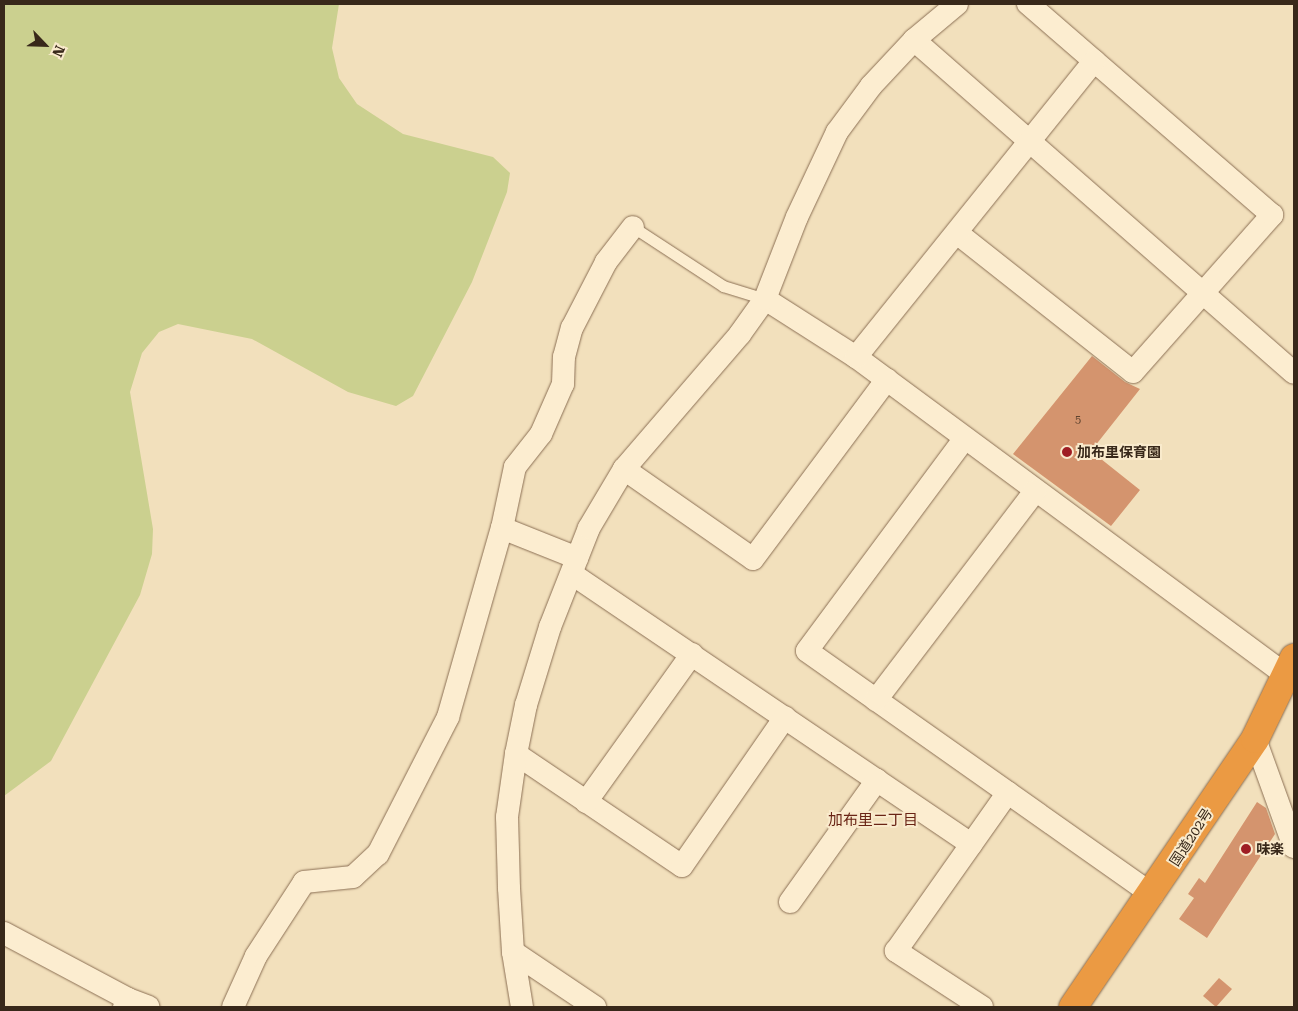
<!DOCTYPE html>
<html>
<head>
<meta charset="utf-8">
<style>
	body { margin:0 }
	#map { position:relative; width:1298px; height:1011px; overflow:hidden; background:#f2e0bc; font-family:"Roboto Serif","Noto Sans JP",serif }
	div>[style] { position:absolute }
	.green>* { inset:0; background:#cbd08f }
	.building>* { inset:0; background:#d4946e }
	.roads { filter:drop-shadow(0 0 1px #8b6f54) drop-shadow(0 0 1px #8b6f54) }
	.lane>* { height:11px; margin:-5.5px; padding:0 5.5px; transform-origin:5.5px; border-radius:5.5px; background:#fcedd0 }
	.street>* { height:22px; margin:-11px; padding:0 11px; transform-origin:11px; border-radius:11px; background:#fcedd0 }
	.highway>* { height:28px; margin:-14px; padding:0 14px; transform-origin:14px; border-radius:14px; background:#eb9a43 }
	.dots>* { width:14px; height:14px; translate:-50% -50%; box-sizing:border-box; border:2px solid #f9eacc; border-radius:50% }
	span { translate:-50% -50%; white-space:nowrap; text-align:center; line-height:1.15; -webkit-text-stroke:4px #f9eacc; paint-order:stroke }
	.number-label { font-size:11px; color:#5f432f }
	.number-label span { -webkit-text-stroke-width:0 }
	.poi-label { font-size:14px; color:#38281a; font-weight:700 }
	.left { translate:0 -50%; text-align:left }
	.street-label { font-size:14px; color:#38281a }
	.neighbourhood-label { font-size:15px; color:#692415 }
	.frame { position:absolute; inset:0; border:5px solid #38281a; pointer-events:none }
	.north { position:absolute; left:20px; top:20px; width:50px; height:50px; -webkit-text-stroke:4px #f9eacc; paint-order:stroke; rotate:114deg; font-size:14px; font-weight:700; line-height:20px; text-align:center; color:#38281a }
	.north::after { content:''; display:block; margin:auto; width:18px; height:22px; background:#38281a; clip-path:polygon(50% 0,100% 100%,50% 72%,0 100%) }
</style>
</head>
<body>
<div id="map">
	<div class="green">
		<i style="clip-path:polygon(4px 4px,339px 4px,332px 48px,339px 78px,357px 104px,403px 134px,493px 157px,510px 173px,507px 192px,472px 282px,413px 396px,396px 406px,348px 392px,252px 339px,178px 324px,159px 332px,142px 353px,130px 392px,153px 529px,152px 554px,140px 595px,51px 761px,4px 796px)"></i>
	</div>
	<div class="building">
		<i style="clip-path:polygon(1092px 356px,1125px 382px,1140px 389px,1091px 451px,1140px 490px,1111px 526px,1013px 454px)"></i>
		<i style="clip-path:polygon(1257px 802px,1266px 808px,1275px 834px,1207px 938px,1179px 919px,1194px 898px,1188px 894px,1199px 878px,1205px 883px)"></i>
		<i style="clip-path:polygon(1219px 978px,1232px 989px,1216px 1007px,1203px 996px)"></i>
	</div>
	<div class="roads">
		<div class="lane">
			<i style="left:633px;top:227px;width:108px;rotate:33.2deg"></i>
			<i style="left:723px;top:286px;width:44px;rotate:17.2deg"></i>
		</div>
		<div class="street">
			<i style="left:914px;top:40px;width:505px;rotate:41.23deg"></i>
			<i style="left:957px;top:233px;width:224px;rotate:38.3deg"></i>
			<i style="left:1133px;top:372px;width:210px;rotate:-48.5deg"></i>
			<i style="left:1272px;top:215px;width:323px;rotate:-139.1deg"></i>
			<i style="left:765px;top:299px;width:108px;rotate:32.5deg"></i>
			<i style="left:856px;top:357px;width:535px;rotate:36.48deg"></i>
			<i style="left:856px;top:357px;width:380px;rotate:-51.2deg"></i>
			<i style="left:965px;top:438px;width:265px;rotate:126.6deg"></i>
			<i style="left:807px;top:651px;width:423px;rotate:35.2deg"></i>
			<i style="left:624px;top:469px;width:157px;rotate:34.9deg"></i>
			<i style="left:753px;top:559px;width:224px;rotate:-53.3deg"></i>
			<i style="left:502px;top:528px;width:62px;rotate:-78deg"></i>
			<i style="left:515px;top:467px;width:42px;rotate:-51.8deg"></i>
			<i style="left:541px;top:434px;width:55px;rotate:-66.3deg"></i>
			<i style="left:563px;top:384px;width:27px;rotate:-88deg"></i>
			<i style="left:564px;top:357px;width:30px;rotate:-75deg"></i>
			<i style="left:572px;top:328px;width:74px;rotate:-62.7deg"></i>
			<i style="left:606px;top:262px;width:44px;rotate:-52.4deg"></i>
			<i style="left:572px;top:574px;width:482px;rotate:34.1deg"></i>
			<i style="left:876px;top:700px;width:263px;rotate:-52.7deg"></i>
			<i style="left:1255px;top:739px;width:115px;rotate:70.1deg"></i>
			<i style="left:516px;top:754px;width:200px;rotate:34deg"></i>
			<i style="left:682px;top:866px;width:181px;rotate:-55.3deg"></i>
			<i style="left:586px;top:802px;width:182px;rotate:-54.4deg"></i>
			<i style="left:790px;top:902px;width:150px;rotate:-54.5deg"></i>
			<i style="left:4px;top:933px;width:140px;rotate:28deg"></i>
			<i style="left:513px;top:952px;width:99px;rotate:33.9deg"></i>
			<i style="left:124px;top:1007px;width:9px;rotate:-63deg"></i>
			<i style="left:128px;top:999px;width:22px;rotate:21deg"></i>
			<i style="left:233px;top:1007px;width:56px;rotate:-65.7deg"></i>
			<i style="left:256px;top:956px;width:88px;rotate:-57deg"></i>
			<i style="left:304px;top:882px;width:49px;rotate:-5.8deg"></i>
			<i style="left:353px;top:877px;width:34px;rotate:-43deg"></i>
			<i style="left:378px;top:854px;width:154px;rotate:-62.9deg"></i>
			<i style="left:448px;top:717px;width:197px;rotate:-74.1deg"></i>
			<i style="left:502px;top:528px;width:81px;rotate:21.8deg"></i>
			<i style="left:522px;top:1007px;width:56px;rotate:-99.3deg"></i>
			<i style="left:513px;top:952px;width:64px;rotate:-93.6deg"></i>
			<i style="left:509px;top:888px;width:71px;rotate:-91.6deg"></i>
			<i style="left:507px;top:817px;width:64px;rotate:-81.9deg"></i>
			<i style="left:516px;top:754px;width:50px;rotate:-78.5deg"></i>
			<i style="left:526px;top:705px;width:82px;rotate:-72.9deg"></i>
			<i style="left:550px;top:627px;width:106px;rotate:-68.5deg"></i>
			<i style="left:589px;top:528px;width:69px;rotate:-59.3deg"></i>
			<i style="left:624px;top:469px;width:178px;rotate:-49.3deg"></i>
			<i style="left:740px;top:334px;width:43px;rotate:-54.5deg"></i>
			<i style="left:765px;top:299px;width:88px;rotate:-68.7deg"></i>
			<i style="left:797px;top:217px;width:94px;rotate:-64.8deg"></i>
			<i style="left:837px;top:132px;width:57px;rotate:-53.5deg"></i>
			<i style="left:871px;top:86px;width:63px;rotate:-46.9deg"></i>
			<i style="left:914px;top:40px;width:56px;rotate:-39.9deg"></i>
			<i style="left:982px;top:1007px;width:103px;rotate:-146.9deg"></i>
			<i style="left:896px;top:951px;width:194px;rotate:-54.8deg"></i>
		</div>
		<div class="highway">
			<i style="left:1073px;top:1007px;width:324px;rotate:-55.8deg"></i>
			<i style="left:1255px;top:739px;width:90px;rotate:-64.3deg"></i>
		</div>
	</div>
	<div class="dots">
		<i style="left:1067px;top:452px;background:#9f1e24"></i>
		<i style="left:1246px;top:849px;background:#9f1e24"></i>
	</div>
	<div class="number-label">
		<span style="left:1078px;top:420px">5</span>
	</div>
	<div class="poi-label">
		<span class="left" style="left:1077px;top:452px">加布里保育園</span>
		<span class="left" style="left:1256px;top:849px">味楽</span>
	</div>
	<div class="street-label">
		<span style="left:1191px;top:837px;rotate:-57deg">国道202号</span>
	</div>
	<div class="neighbourhood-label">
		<span style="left:873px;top:821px">加布里二丁目</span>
	</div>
	<div class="frame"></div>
	<div class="north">N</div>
</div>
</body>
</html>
